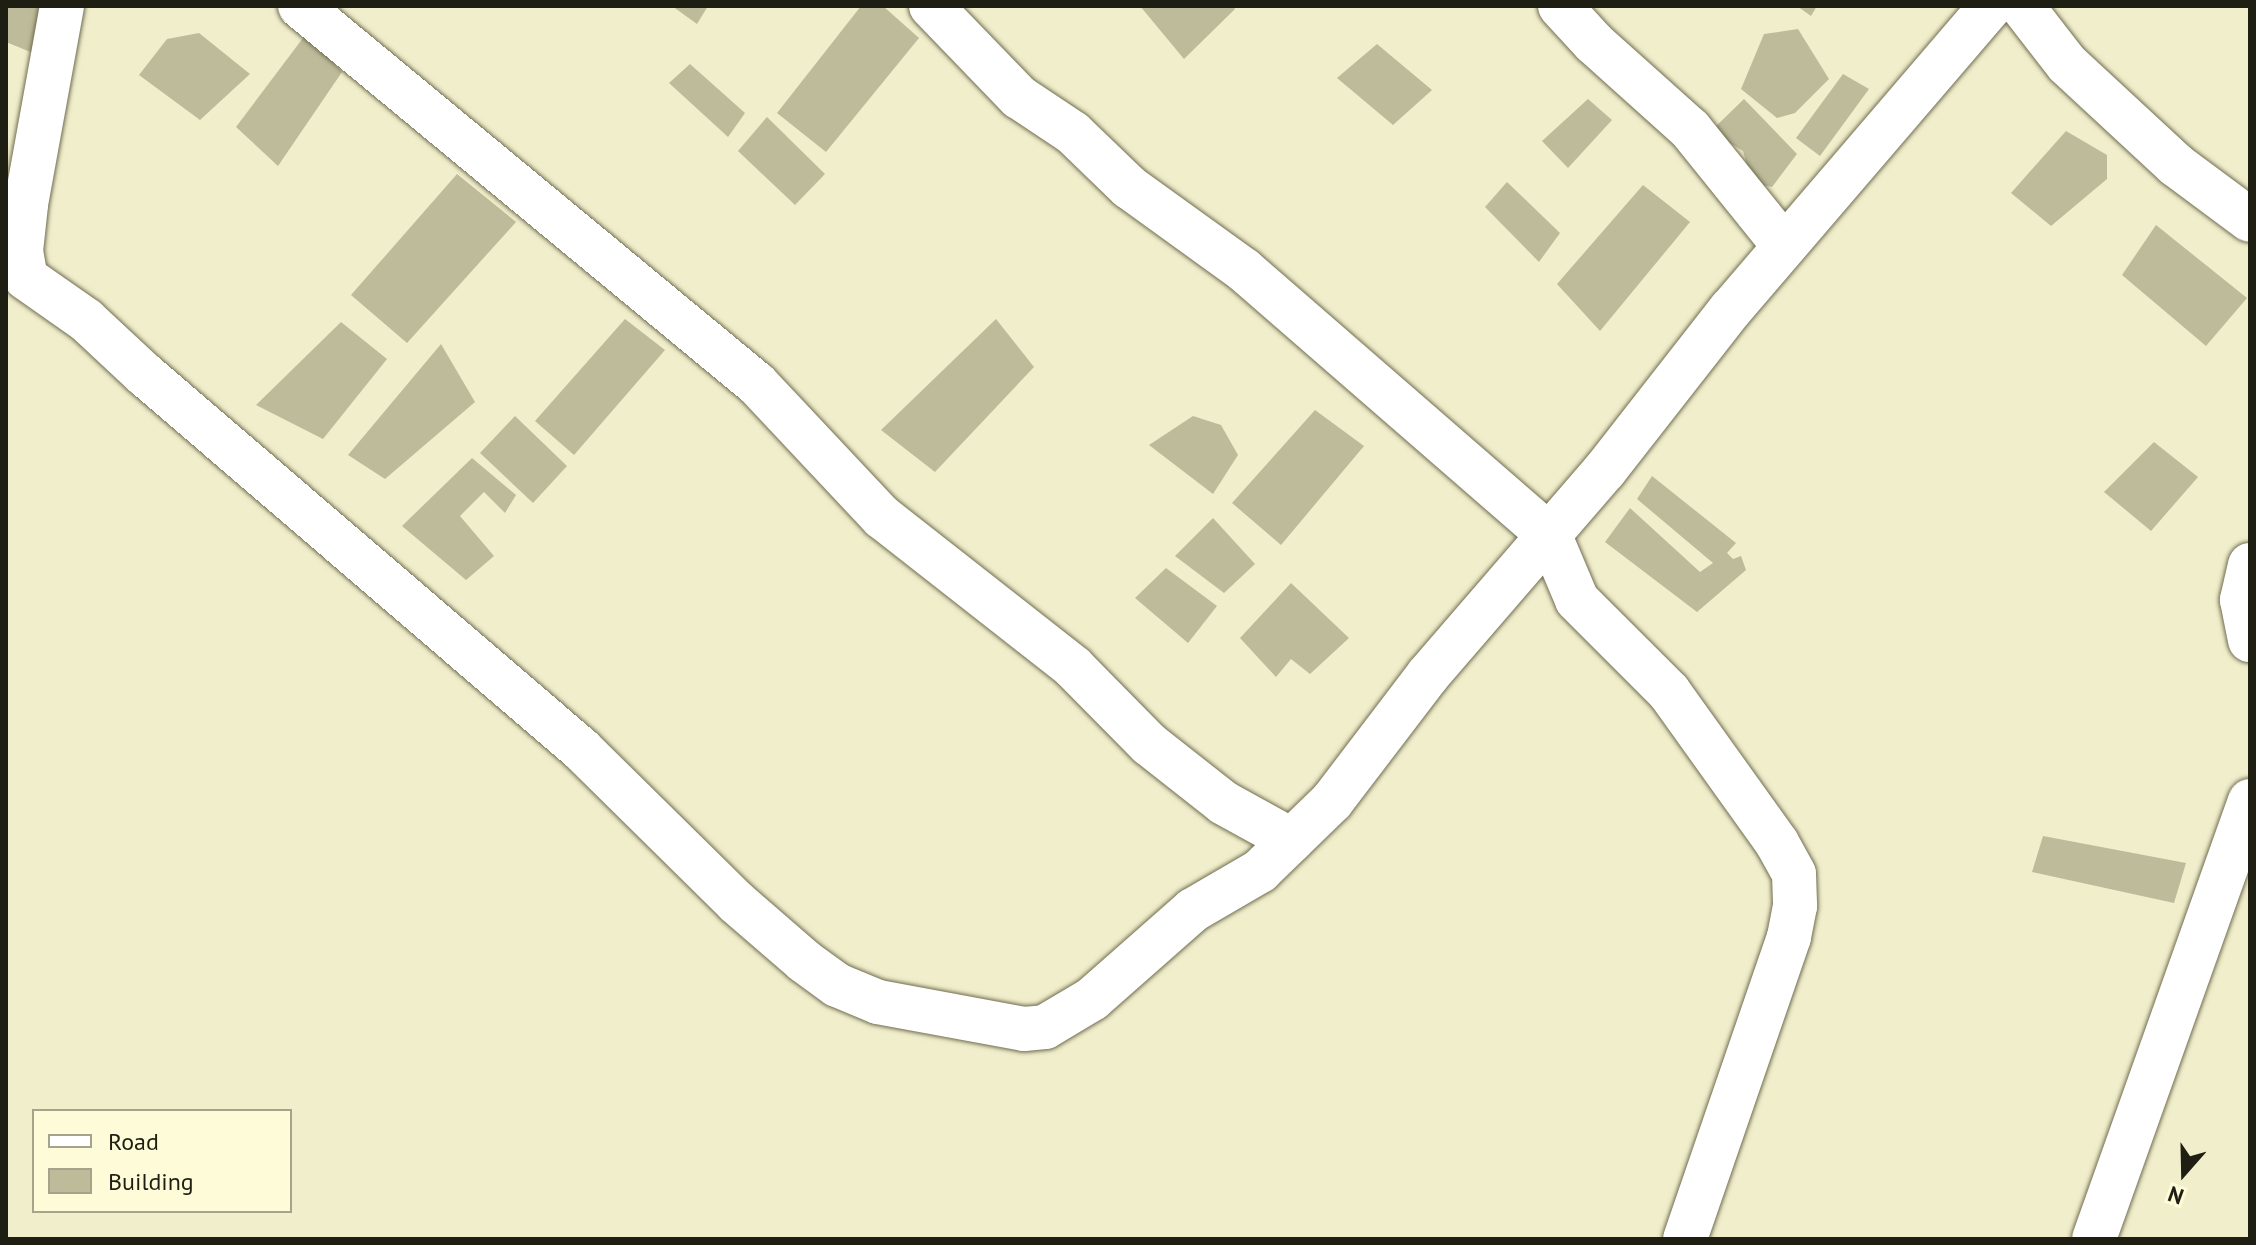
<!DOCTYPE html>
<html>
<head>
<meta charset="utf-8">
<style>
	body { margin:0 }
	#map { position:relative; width:2256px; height:1245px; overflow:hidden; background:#f1eecc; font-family:"PT Sans",sans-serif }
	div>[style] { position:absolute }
	.building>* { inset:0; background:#bebb9b }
	.roads { filter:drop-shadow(0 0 2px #706d50) drop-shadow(0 0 2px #706d50) }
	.minor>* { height:44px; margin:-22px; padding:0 22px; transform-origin:22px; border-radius:22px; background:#fff }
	span { translate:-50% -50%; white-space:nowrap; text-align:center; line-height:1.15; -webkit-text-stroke:6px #fefbd9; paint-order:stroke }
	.frame { position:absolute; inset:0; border:8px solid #1f1e12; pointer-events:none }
	.legend { position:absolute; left:32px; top:1109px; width:260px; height:104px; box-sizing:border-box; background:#fefbd9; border:2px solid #a5a389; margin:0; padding:10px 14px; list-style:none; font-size:24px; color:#1f1e12 }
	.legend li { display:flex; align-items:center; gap:16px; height:40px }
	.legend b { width:40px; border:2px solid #a5a389 }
	.north { position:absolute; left:2144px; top:1133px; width:80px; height:80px; -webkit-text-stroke:6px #fefbd9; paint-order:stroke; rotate:200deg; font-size:22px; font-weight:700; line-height:32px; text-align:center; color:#1f1e12 }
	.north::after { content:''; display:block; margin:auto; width:28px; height:36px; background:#1f1e12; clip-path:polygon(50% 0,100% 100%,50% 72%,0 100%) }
</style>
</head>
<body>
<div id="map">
	<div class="building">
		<i style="clip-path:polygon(6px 6px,39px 6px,33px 53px,6px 42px)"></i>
		<i style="clip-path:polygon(672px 6px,708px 6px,697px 24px)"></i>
		<i style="clip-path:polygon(861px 6px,883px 6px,919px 38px,826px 152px,777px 113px)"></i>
		<i style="clip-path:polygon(1140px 6px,1232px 6px,1235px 9px,1184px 59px)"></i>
		<i style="clip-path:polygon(1797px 6px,1817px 6px,1811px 16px)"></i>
		<i style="clip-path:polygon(1798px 29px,1829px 79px,1795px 113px,1777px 118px,1741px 89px,1764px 34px)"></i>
		<i style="clip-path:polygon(199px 33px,250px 74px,200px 120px,139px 75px,167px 39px)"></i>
		<i style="clip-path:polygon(306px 34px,342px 72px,278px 166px,236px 127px)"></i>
		<i style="clip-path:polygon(1377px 44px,1432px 90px,1393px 125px,1337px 78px)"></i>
		<i style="clip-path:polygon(690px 64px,745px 113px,728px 137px,669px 83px)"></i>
		<i style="clip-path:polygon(1843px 74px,1869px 89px,1820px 156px,1796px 138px)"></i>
		<i style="clip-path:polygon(1588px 99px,1612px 120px,1568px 168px,1542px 141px)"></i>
		<i style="clip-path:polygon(1744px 99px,1797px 154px,1772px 187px,1752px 183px,1743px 151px,1711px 131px)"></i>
		<i style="clip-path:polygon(767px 117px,825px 174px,795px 205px,738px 151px)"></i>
		<i style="clip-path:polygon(2066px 131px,2107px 155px,2107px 179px,2051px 226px,2011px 193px)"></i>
		<i style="clip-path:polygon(457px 174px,516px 222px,407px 343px,351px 295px)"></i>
		<i style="clip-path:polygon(1507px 182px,1560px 233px,1539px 262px,1485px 207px)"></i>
		<i style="clip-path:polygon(1643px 185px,1690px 222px,1600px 331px,1557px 284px)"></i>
		<i style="clip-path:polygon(2156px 225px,2247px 298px,2206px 346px,2122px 275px)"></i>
		<i style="clip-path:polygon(625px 319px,665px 350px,574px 455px,535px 421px)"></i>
		<i style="clip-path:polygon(996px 319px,1034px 367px,935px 472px,881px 430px)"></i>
		<i style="clip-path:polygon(341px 322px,387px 359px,323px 439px,256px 405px)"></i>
		<i style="clip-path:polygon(441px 344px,475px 402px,385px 479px,348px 455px)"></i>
		<i style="clip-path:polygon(1315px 410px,1364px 446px,1281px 545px,1232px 503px)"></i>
		<i style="clip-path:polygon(515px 416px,567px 466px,533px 503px,480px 453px)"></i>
		<i style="clip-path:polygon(1193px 416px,1221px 425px,1238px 455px,1213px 494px,1149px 445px)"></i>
		<i style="clip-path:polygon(2154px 442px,2198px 477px,2151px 531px,2104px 492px)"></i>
		<i style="clip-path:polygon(472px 458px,516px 495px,505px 513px,484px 492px,460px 516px,494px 556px,466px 580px,402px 526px)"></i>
		<i style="clip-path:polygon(1652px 476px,1736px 543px,1727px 553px,1733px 559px,1741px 556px,1746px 570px,1697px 612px,1605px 542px,1630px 508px,1700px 572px,1713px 563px,1637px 499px)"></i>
		<i style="clip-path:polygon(1213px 518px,1255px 564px,1224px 593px,1175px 556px)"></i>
		<i style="clip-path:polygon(1166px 568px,1217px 606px,1188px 643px,1135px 598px)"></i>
		<i style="clip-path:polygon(1291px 583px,1349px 638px,1310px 674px,1291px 659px,1276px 677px,1240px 638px)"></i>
		<i style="clip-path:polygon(2043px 836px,2186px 863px,2174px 903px,2032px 872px)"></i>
	</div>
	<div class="roads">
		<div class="minor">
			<i style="left:62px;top:6px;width:202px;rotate:100.3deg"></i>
			<i style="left:26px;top:205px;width:46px;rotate:96.2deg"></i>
			<i style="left:21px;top:251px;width:27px;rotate:80deg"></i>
			<i style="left:26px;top:278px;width:73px;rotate:35deg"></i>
			<i style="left:86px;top:320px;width:79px;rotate:43deg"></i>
			<i style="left:144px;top:374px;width:577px;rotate:40.64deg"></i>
			<i style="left:582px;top:750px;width:216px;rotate:44.6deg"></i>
			<i style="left:736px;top:902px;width:90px;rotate:40.9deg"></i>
			<i style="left:804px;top:961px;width:41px;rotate:36deg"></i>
			<i style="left:837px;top:985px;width:44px;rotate:22.5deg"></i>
			<i style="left:878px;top:1002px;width:148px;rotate:10.5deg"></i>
			<i style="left:1024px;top:1029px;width:21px;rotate:-5deg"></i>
			<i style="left:1045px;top:1027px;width:55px;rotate:-30.8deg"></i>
			<i style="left:1092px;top:999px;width:135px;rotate:-41.4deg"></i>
			<i style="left:1193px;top:910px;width:78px;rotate:-30.2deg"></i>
			<i style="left:1260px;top:871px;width:100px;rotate:-44.2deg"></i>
			<i style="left:1332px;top:801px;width:158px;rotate:-52.7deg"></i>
			<i style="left:1428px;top:675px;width:271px;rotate:-49.2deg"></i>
			<i style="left:1605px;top:470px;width:204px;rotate:-52deg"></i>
			<i style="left:1731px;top:309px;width:399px;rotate:-49.4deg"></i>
			<i style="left:300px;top:6px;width:593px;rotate:39.6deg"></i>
			<i style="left:757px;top:384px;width:183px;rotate:46.8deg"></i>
			<i style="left:882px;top:517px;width:243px;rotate:38.1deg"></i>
			<i style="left:1073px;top:667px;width:108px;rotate:45.4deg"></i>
			<i style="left:1149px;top:744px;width:95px;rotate:38.2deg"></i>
			<i style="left:1224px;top:803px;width:77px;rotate:28.9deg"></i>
			<i style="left:931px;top:6px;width:127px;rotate:46deg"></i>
			<i style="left:1019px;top:97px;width:65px;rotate:33.7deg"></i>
			<i style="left:1073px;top:133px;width:78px;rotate:44deg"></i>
			<i style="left:1129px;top:187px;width:142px;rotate:35.8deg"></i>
			<i style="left:1244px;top:270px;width:405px;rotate:41deg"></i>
			<i style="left:1550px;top:536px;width:69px;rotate:67.1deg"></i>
			<i style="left:1577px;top:600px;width:130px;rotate:45deg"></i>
			<i style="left:1669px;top:692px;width:186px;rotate:54.4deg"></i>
			<i style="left:1777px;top:843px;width:35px;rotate:61deg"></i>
			<i style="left:1794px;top:874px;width:32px;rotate:88deg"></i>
			<i style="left:1795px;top:906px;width:32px;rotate:101deg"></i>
			<i style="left:1789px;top:937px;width:319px;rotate:109deg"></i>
			<i style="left:1560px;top:6px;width:50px;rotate:47.4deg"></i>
			<i style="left:1594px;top:43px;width:129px;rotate:41.9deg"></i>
			<i style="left:1690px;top:129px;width:150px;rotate:51.2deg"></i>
			<i style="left:2022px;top:6px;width:73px;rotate:52.2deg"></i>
			<i style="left:2067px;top:64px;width:149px;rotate:42.8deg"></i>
			<i style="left:2176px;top:165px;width:92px;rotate:36.6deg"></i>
			<i style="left:2250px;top:565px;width:36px;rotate:103deg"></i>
			<i style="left:2242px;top:600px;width:41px;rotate:78.7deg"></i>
			<i style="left:2094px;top:1239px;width:465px;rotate:-70.4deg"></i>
		</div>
	</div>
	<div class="frame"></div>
	<ul class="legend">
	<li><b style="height:10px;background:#fff"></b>Road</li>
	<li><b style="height:22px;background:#bebb9b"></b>Building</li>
	</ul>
	<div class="north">N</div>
</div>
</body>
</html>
